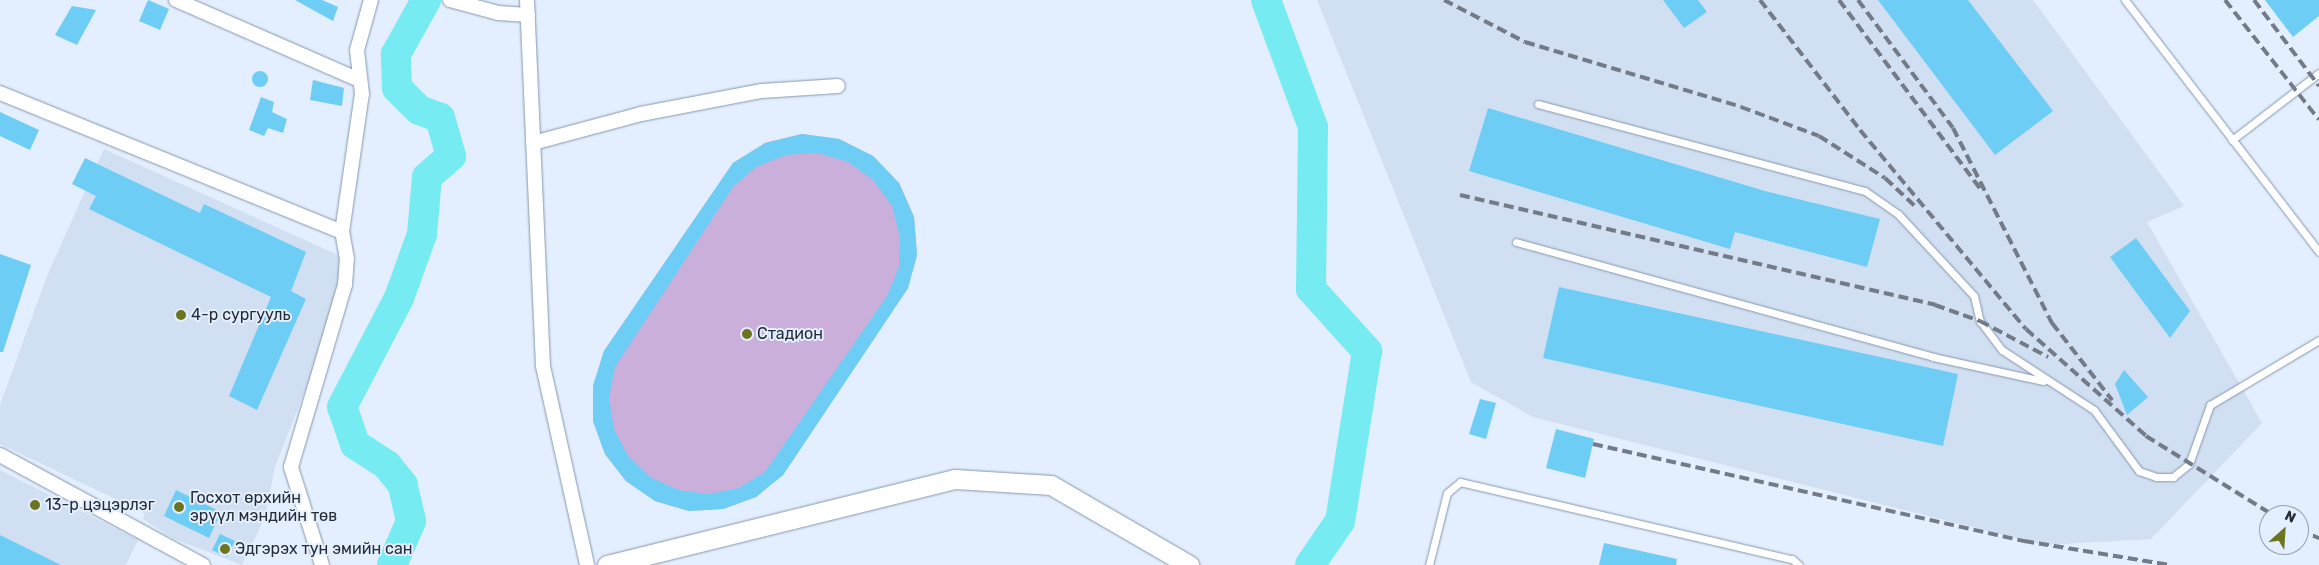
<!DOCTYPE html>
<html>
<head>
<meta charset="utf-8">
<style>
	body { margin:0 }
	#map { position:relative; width:2319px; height:565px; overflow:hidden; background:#e3eefe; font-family:Rubik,sans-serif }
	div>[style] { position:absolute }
	.built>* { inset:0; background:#d1dff2 }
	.green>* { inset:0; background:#cbafdb }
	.river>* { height:30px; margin:-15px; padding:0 15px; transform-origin:15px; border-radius:15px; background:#76ebf2 }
	.building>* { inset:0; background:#6ecdf5 }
	.round { border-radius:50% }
	.roads { filter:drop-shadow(0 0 1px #8597af) drop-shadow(0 0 1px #8597af) }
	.lane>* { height:7px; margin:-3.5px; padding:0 3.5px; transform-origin:3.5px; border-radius:3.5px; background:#fff }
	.street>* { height:14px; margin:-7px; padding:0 7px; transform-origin:7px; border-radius:7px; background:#fff }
	.secondary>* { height:19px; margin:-9.5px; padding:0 9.5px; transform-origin:9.5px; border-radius:9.5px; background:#fff }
	.rail>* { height:4px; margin-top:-2px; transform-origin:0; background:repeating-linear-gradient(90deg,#737b88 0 10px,transparent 0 15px) }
	.dots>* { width:14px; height:14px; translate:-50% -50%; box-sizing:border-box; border:2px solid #e3eefe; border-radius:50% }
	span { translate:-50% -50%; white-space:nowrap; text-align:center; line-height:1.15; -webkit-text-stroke:4px #e3eefe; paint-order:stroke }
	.poi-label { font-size:16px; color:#252c36 }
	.left { translate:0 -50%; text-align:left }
	.north { position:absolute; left:2259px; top:505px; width:50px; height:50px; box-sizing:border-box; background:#e3eefe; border:1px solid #97a0ae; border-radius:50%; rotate:26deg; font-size:14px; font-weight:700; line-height:20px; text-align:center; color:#252c36 }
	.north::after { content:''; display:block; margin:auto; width:18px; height:22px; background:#6b741e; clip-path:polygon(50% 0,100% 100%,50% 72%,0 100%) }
</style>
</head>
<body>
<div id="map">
	<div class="built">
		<i style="clip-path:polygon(1317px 0,2033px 0,2184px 206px,2147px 222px,2262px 423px,2151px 539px,2044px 545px,1533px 417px,1471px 382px)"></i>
		<i style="clip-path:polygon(104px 149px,347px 259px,313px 370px,275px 467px,265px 517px,242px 565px,172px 538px,143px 519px,145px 513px,0 444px,0 405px,47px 276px)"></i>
		<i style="clip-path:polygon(0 470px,138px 540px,126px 565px,0 565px)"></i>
	</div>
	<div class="green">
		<i style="clip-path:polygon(802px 134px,839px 139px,873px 156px,899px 183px,914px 217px,917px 255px,908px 288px,783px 475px,756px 497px,723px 509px,689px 511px,655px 501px,626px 481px,605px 454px,593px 421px,593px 386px,604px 351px,733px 163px,765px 143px)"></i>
	</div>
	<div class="river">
		<i style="left:1266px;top:0;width:135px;rotate:69.7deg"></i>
		<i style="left:1313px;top:127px;width:162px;rotate:90.7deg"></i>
		<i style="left:1311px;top:289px;width:84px;rotate:47.9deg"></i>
		<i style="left:1367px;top:351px;width:172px;rotate:99deg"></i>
		<i style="left:1340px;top:521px;width:53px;rotate:124.3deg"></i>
		<i style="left:392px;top:565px;width:48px;rotate:-66.6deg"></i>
		<i style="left:411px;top:521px;width:37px;rotate:-103deg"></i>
		<i style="left:403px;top:485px;width:26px;rotate:-129deg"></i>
		<i style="left:387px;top:465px;width:38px;rotate:-147deg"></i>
		<i style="left:355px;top:444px;width:39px;rotate:-109deg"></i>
		<i style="left:342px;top:407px;width:123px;rotate:-62.4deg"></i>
		<i style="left:399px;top:298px;width:68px;rotate:-70.2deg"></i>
		<i style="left:422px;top:234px;width:57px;rotate:-85deg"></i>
		<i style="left:427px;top:177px;width:32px;rotate:-41deg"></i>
		<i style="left:451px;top:156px;width:40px;rotate:-106deg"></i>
		<i style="left:440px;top:118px;width:22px;rotate:-159deg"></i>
		<i style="left:419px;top:110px;width:31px;rotate:-135deg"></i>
		<i style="left:397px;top:88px;width:34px;rotate:-92deg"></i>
		<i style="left:396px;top:54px;width:62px;rotate:-60.9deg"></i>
	</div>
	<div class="building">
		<i style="clip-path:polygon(148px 0,169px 9px,160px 30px,139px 21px)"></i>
		<i style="clip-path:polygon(295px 0,322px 0,338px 7px,333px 21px)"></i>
		<i style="clip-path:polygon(1663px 0,1698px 0,1707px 12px,1684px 28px)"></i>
		<i style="clip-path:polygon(1878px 0,1968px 0,2053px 111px,1995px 155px)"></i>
		<i style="clip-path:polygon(2265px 0,2319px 0,2319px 16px,2293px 37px)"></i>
		<i style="clip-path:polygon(72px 6px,96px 10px,77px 45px,55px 35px)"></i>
		<i class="round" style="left:252px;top:71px;width:16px;height:16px"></i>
		<i style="clip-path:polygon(313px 80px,344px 88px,342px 106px,310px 100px)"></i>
		<i style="clip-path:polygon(261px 97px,274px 102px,272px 112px,287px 119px,283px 133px,268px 128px,264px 136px,249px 130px)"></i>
		<i style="clip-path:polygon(1488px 108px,1765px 191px,1880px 219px,1867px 267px,1735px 232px,1730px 249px,1469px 171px)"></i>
		<i style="clip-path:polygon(0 112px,39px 130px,30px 150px,0 136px)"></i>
		<i style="clip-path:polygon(evenodd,802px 134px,839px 139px,873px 156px,899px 183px,914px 217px,917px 255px,908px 288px,783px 475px,756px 497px,723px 509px,689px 511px,655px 501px,626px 481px,605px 454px,593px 421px,593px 386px,604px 351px,733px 163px,765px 143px,802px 134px,817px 153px,848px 162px,873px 180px,892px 206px,900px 237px,899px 267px,887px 296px,765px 472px,739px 488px,709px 494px,678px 490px,650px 477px,628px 456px,614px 429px,609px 398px,615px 367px,733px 187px,756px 167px,786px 155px,817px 153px)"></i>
		<i style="clip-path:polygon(85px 158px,200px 213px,204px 204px,306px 252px,291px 291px,306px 299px,257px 410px,229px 396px,271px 297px,89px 209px,96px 196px,72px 184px)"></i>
		<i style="clip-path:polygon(2136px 238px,2190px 311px,2170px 338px,2110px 257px)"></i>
		<i style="clip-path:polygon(0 254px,31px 265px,3px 352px,0 352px)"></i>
		<i style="clip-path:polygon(1559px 287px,1958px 374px,1943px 446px,1543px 358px)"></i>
		<i style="clip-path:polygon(2124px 370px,2148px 397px,2127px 415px,2115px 384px)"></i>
		<i style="clip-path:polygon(1480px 399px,1496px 403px,1486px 439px,1469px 434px)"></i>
		<i style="clip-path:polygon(1556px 429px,1594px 439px,1585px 478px,1546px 468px)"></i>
		<i style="clip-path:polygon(176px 490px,221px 512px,209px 538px,164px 516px)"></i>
		<i style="clip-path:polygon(220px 534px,235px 541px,227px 557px,212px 550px)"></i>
		<i style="clip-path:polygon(0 535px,61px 565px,0 565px)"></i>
		<i style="clip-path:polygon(1604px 543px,1677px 559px,1676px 565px,1599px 565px)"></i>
	</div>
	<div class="roads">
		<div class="lane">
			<i style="left:2125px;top:0;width:318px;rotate:52.4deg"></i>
			<i style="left:1538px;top:104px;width:338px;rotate:14.9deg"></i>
			<i style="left:1865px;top:191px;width:40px;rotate:34.9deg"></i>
			<i style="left:1898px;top:214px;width:112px;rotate:47.2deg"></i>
			<i style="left:1974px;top:296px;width:26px;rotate:77deg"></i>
			<i style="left:1980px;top:321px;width:36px;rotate:53deg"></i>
			<i style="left:2002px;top:350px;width:110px;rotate:33.1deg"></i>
			<i style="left:2094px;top:410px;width:76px;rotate:53.6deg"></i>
			<i style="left:2139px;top:471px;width:18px;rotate:19deg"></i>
			<i style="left:2156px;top:477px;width:17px"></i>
			<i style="left:2173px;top:477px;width:21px;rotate:-39deg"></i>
			<i style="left:2189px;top:464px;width:63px;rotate:-70.4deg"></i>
			<i style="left:2210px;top:405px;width:127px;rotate:-30.8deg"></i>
			<i style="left:2232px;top:140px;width:110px;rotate:-37.6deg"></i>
			<i style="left:1516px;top:242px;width:433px;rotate:15.4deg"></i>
			<i style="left:1933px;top:357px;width:113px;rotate:12.3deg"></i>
			<i style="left:1429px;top:565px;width:74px;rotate:-76deg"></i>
			<i style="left:1447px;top:493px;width:17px;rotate:-40deg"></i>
			<i style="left:1460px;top:482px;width:341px;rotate:13.1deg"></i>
			<i style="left:1792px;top:559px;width:9px;rotate:41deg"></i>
		</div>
		<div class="street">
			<i style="left:176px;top:0;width:197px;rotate:23.6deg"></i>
			<i style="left:450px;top:0;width:50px;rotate:15.2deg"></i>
			<i style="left:498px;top:13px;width:30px;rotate:4deg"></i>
			<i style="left:527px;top:0;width:366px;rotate:87.5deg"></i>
			<i style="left:543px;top:366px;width:204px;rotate:77.5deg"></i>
			<i style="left:0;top:93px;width:369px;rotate:22.1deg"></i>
			<i style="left:533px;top:143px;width:112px;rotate:-15deg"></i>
			<i style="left:641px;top:114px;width:123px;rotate:-10.8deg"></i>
			<i style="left:762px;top:91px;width:76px;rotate:-3.8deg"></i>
			<i style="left:0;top:455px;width:231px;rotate:28.5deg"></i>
			<i style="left:322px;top:565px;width:103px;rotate:-107.6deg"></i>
			<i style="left:291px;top:467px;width:190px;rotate:-73.5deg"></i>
			<i style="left:345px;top:285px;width:26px;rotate:-86deg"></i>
			<i style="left:347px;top:259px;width:27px;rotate:-100deg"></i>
			<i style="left:342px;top:232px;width:139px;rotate:-81.8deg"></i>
			<i style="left:362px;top:94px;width:44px;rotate:-96.5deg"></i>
			<i style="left:357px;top:50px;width:52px;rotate:-74.4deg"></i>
		</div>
		<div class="secondary">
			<i style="left:607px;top:565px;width:358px;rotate:-13.9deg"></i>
			<i style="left:955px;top:479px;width:96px;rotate:3.6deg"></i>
			<i style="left:1051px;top:485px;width:160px;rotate:30.1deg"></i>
		</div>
	</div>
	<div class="rail">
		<i style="left:1444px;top:0;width:91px;rotate:27.4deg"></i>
		<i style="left:1525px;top:42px;width:226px;rotate:16.7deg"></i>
		<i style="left:1741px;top:107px;width:83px;rotate:20.4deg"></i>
		<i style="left:1819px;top:136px;width:78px;rotate:32.5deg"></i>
		<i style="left:1885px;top:178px;width:42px;rotate:43.1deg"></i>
		<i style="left:1760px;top:0;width:164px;rotate:52.4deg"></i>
		<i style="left:1860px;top:130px;width:259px;rotate:50.2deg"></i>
		<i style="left:2026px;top:329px;width:161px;rotate:41.7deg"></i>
		<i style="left:2146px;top:436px;width:150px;rotate:31.9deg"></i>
		<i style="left:1839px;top:0;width:237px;rotate:53.2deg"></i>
		<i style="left:1858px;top:0;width:159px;rotate:53.4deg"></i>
		<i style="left:1953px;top:128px;width:219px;rotate:63.1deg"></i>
		<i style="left:2052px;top:323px;width:98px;rotate:52.1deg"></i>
		<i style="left:2225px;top:0;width:152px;rotate:51.9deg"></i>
		<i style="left:2254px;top:0;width:108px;rotate:52.9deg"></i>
		<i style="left:1460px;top:195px;width:488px;rotate:13deg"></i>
		<i style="left:1935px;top:305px;width:48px;rotate:19.6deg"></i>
		<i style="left:1980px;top:321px;width:77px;rotate:27.9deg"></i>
		<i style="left:1593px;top:444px;width:442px;rotate:12.7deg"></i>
		<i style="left:2024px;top:541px;width:148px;rotate:9.3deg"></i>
		<i style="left:2299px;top:530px;width:22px;rotate:22deg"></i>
	</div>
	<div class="dots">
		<i style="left:181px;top:315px;background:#6b741e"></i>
		<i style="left:747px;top:334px;background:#6b741e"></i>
		<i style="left:35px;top:505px;background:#6b741e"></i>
		<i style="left:179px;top:507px;background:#6b741e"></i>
		<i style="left:225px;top:549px;background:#6b741e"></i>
	</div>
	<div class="poi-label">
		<span class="left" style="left:191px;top:315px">4-р сургууль</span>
		<span class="left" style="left:757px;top:334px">Стадион</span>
		<span class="left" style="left:190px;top:507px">Госхот өрхийн<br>эрүүл мэндийн төв</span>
		<span class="left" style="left:45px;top:505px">13-р цэцэрлэг</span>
		<span class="left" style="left:235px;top:549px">Эдгэрэх тун эмийн сан</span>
	</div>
	<div class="north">N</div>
</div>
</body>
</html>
